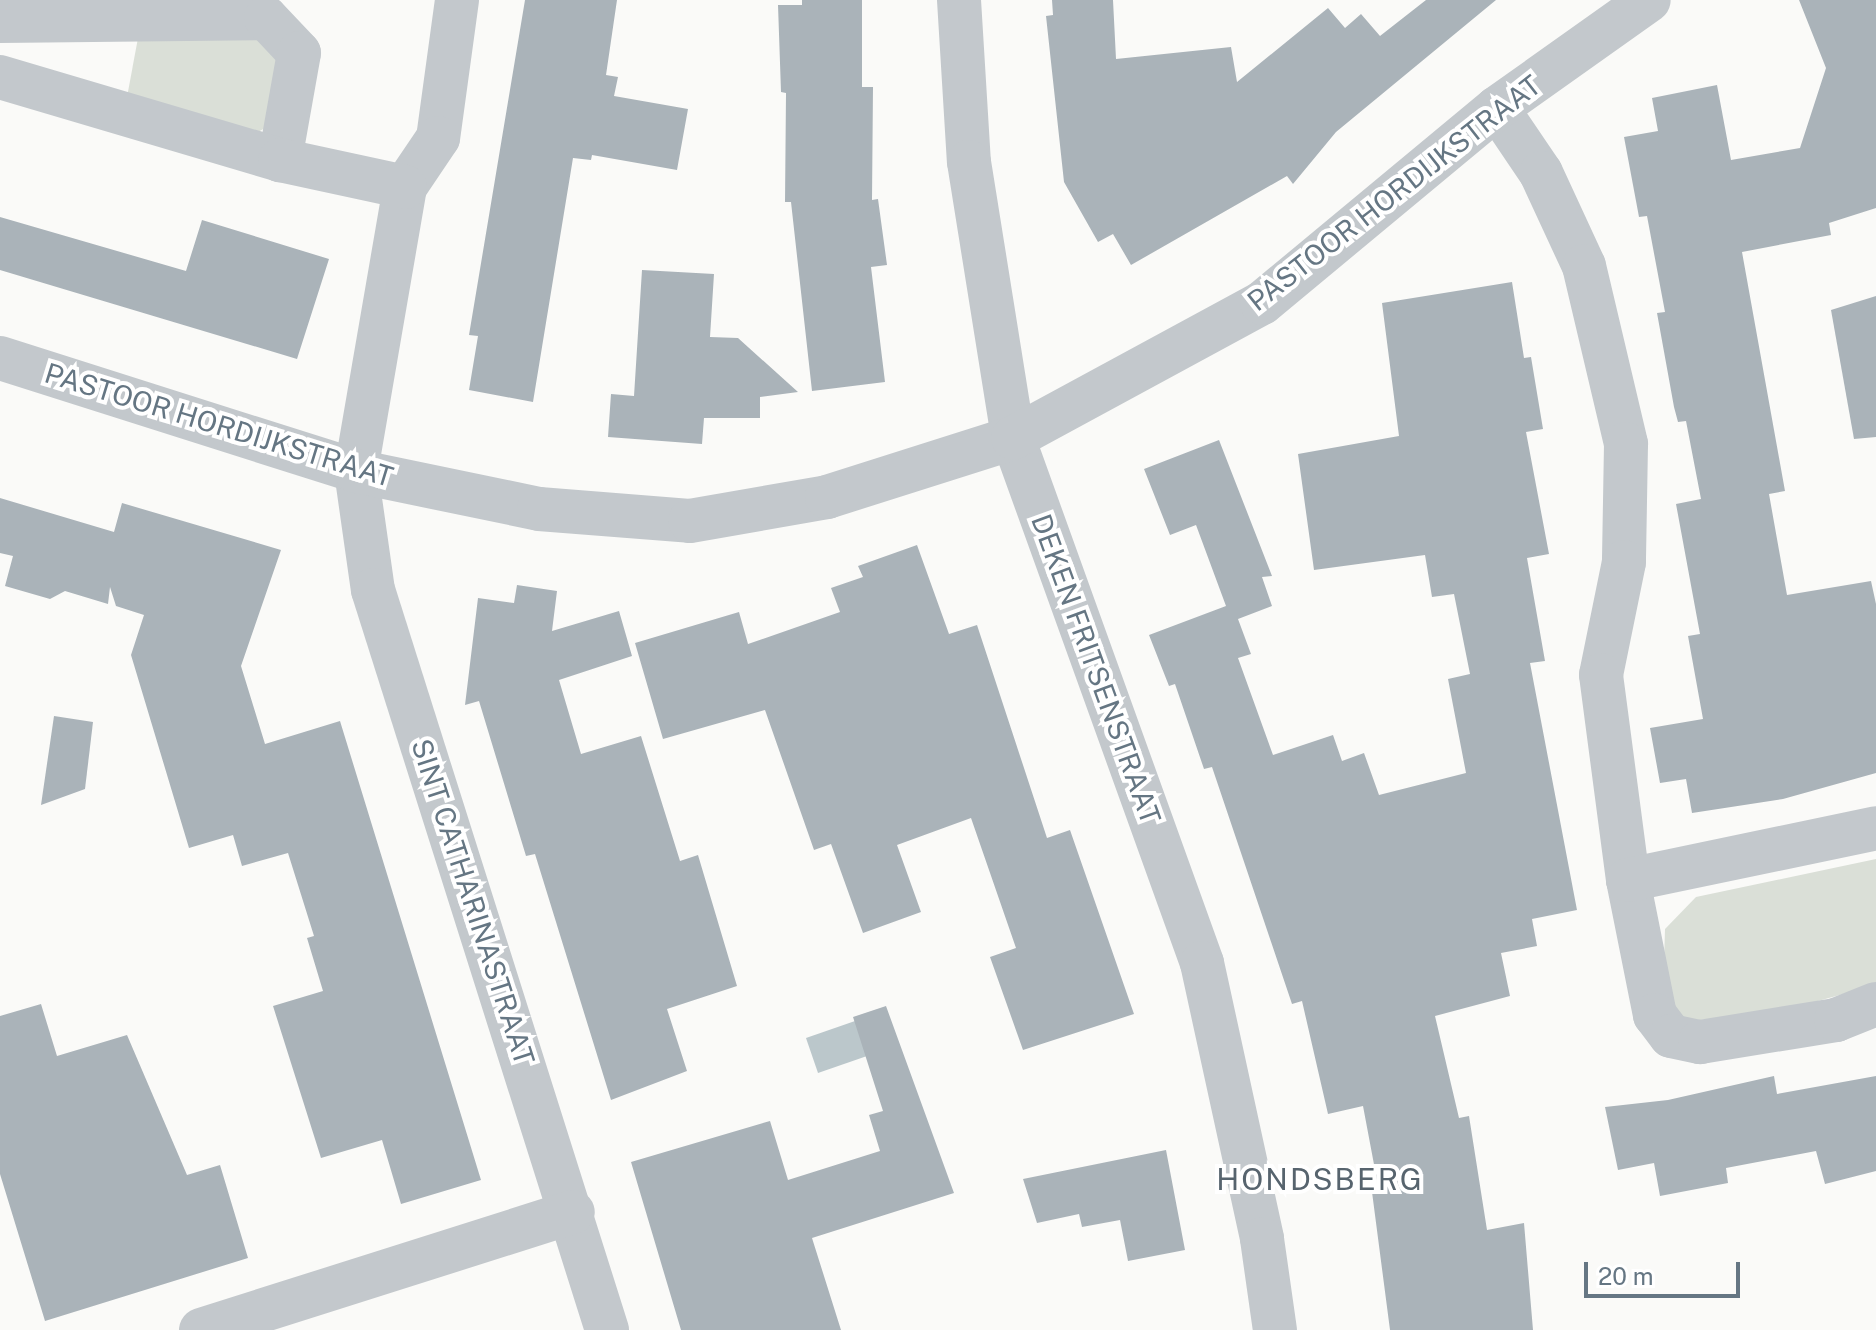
<!DOCTYPE html>
<html>
<head>
<meta charset="utf-8">
<style>
	body { margin:0 }
	#map { position:relative; width:1876px; height:1330px; overflow:hidden; background:#fafaf8; font-family:"Public Sans",sans-serif }
	div>[style] { position:absolute }
	.green>* { inset:0; background:#dadfd7 }
	.water>* { inset:0; background:#bbc7cb }
	.building>* { inset:0; background:#aab3b9 }
	.street>* { height:44px; margin:-22px; padding:0 22px; transform-origin:22px; border-radius:22px; background:#c3c8cc }
	span { translate:-50% -50%; white-space:nowrap; text-align:center; line-height:1.15; -webkit-text-stroke:8px #fff; paint-order:stroke }
	.street-label { font-size:28px; color:#657683 }
	.neighbourhood-label { font-size:30px; color:#57646e; letter-spacing:2px }
	.scale { position:absolute; left:1584px; top:1262px; width:156px; height:36px; box-sizing:border-box; border:4px solid #657683; border-top:0; padding-left:10px; font-size:24px; line-height:28px; white-space:nowrap; color:#657683; -webkit-text-stroke:6px #fff; paint-order:stroke }
</style>
</head>
<body>
<div id="map">
	<div class="green">
		<i style="clip-path:polygon(261px 36px,282px 59px,271px 125px,254px 134px,127px 97px,138px 38px)"></i>
		<i style="clip-path:polygon(1876px 859px,1876px 985px,1774px 1013px,1679px 1022px,1663px 996px,1665px 929px,1696px 897px)"></i>
	</div>
	<div class="water">
		<i style="clip-path:polygon(881px 1012px,893px 1047px,818px 1073px,806px 1038px)"></i>
	</div>
	<div class="building">
		<i style="clip-path:polygon(525px 0,617px 0,606px 75px,618px 77px,614px 96px,688px 109px,677px 170px,592px 155px,591px 160px,573px 158px,533px 402px,469px 390px,478px 336px,469px 335px)"></i>
		<i style="clip-path:polygon(802px 0,862px 0,862px 87px,873px 87px,872px 200px,878px 199px,887px 265px,871px 267px,885px 382px,812px 391px,791px 202px,785px 202px,786px 93px,781px 92px,778px 5px,802px 5px)"></i>
		<i style="clip-path:polygon(1052px 0,1113px 0,1116px 59px,1231px 47px,1237px 82px,1328px 8px,1345px 28px,1361px 14px,1380px 36px,1426px 0,1496px 0,1336px 132px,1293px 184px,1287px 176px,1131px 265px,1113px 234px,1098px 242px,1064px 182px,1046px 16px,1053px 15px)"></i>
		<i style="clip-path:polygon(1799px 0,1876px 0,1876px 208px,1829px 223px,1831px 235px,1742px 252px,1785px 491px,1769px 494px,1787px 595px,1871px 581px,1876px 604px,1876px 773px,1783px 799px,1692px 813px,1686px 779px,1660px 783px,1650px 728px,1703px 719px,1688px 636px,1700px 634px,1676px 504px,1701px 499px,1686px 421px,1678px 422px,1674px 407px,1657px 313px,1665px 312px,1647px 216px,1639px 217px,1624px 137px,1658px 131px,1652px 98px,1717px 85px,1731px 160px,1800px 148px,1826px 68px)"></i>
		<i style="clip-path:polygon(0 217px,186px 271px,202px 220px,329px 259px,297px 359px,0 270px)"></i>
		<i style="clip-path:polygon(642px 270px,714px 274px,710px 337px,738px 338px,798px 392px,760px 397px,760px 418px,704px 418px,702px 444px,608px 437px,611px 394px,634px 396px)"></i>
		<i style="clip-path:polygon(1512px 282px,1524px 358px,1531px 357px,1543px 429px,1526px 432px,1549px 554px,1527px 558px,1545px 661px,1530px 663px,1577px 910px,1532px 919px,1537px 946px,1501px 953px,1510px 996px,1435px 1016px,1459px 1118px,1469px 1116px,1487px 1230px,1524px 1223px,1533px 1330px,1390px 1330px,1372px 1192px,1379px 1191px,1363px 1106px,1328px 1114px,1302px 1001px,1292px 1004px,1212px 767px,1204px 769px,1175px 684px,1169px 686px,1149px 635px,1226px 606px,1196px 525px,1170px 535px,1144px 469px,1219px 440px,1272px 576px,1262px 577px,1272px 606px,1238px 619px,1251px 654px,1238px 658px,1273px 755px,1333px 735px,1342px 761px,1364px 753px,1379px 795px,1466px 773px,1448px 679px,1470px 674px,1454px 594px,1432px 597px,1425px 555px,1314px 570px,1298px 454px,1399px 436px,1382px 303px)"></i>
		<i style="clip-path:polygon(1876px 296px,1876px 437px,1854px 439px,1831px 310px)"></i>
		<i style="clip-path:polygon(0 498px,114px 532px,122px 503px,281px 550px,241px 666px,265px 744px,340px 721px,481px 1180px,401px 1204px,382px 1140px,321px 1158px,273px 1006px,323px 991px,307px 938px,314px 936px,288px 853px,242px 866px,233px 835px,189px 848px,131px 655px,144px 615px,116px 606px,110px 587px,108px 604px,65px 591px,50px 599px,5px 586px,13px 556px,0 553px)"></i>
		<i style="clip-path:polygon(917px 545px,949px 634px,977px 625px,1047px 838px,1070px 830px,1134px 1014px,1023px 1050px,990px 957px,1016px 948px,971px 818px,897px 845px,921px 912px,863px 933px,831px 844px,814px 850px,765px 710px,663px 739px,635px 643px,739px 612px,748px 644px,840px 612px,831px 588px,863px 577px,858px 566px)"></i>
		<i style="clip-path:polygon(517px 585px,557px 591px,552px 631px,619px 611px,632px 656px,559px 680px,581px 754px,641px 736px,680px 861px,698px 855px,737px 986px,667px 1009px,687px 1071px,611px 1100px,535px 854px,526px 856px,479px 701px,465px 705px,478px 598px,514px 603px)"></i>
		<i style="clip-path:polygon(54px 716px,93px 722px,85px 789px,41px 805px)"></i>
		<i style="clip-path:polygon(41px 1004px,57px 1056px,127px 1035px,187px 1175px,220px 1165px,248px 1258px,45px 1321px,0 1174px,0 1016px)"></i>
		<i style="clip-path:polygon(886px 1006px,954px 1193px,812px 1238px,841px 1330px,681px 1330px,631px 1162px,770px 1121px,788px 1180px,880px 1151px,869px 1115px,883px 1111px,853px 1017px)"></i>
		<i style="clip-path:polygon(1774px 1076px,1777px 1094px,1876px 1076px,1876px 1171px,1825px 1184px,1816px 1151px,1726px 1168px,1728px 1183px,1660px 1196px,1654px 1163px,1618px 1170px,1605px 1107px,1668px 1100px)"></i>
		<i style="clip-path:polygon(1166px 1150px,1185px 1250px,1128px 1261px,1120px 1220px,1082px 1227px,1079px 1214px,1037px 1223px,1023px 1179px)"></i>
	</div>
	<div class="street">
		<i style="left:457px;top:0;width:139px;rotate:97.8deg"></i>
		<i style="left:438px;top:138px;width:59px;rotate:124deg"></i>
		<i style="left:405px;top:187px;width:288px;rotate:99.8deg"></i>
		<i style="left:356px;top:471px;width:120px;rotate:81.9deg"></i>
		<i style="left:373px;top:590px;width:776px;rotate:72.45deg"></i>
		<i style="left:959px;top:0;width:162px;rotate:86.5deg"></i>
		<i style="left:969px;top:162px;width:279px;rotate:80.9deg"></i>
		<i style="left:1013px;top:438px;width:558px;rotate:70.2deg"></i>
		<i style="left:1202px;top:963px;width:282px;rotate:77.7deg"></i>
		<i style="left:1262px;top:1239px;width:92px;rotate:81.9deg"></i>
		<i style="left:0;top:21px;width:266px;rotate:-0.6deg"></i>
		<i style="left:266px;top:18px;width:48px;rotate:46.7deg"></i>
		<i style="left:299px;top:53px;width:109px;rotate:100.1deg"></i>
		<i style="left:0;top:77px;width:292px;rotate:16.5deg"></i>
		<i style="left:280px;top:160px;width:128px;rotate:12.2deg"></i>
		<i style="left:1497px;top:108px;width:78px;rotate:55.9deg"></i>
		<i style="left:1541px;top:173px;width:102px;rotate:65.2deg"></i>
		<i style="left:1584px;top:266px;width:183px;rotate:76.7deg"></i>
		<i style="left:1626px;top:444px;width:118px;rotate:91deg"></i>
		<i style="left:1624px;top:562px;width:115px;rotate:101.5deg"></i>
		<i style="left:1601px;top:675px;width:207px;rotate:82.5deg"></i>
		<i style="left:1628px;top:880px;width:138px;rotate:78.7deg"></i>
		<i style="left:1655px;top:1015px;width:26px;rotate:53deg"></i>
		<i style="left:1671px;top:1036px;width:30px;rotate:12deg"></i>
		<i style="left:1700px;top:1042px;width:138px;rotate:-9.2deg"></i>
		<i style="left:1836px;top:1020px;width:43px;rotate:-21.8deg"></i>
		<i style="left:0;top:358px;width:374px;rotate:17.6deg"></i>
		<i style="left:356px;top:471px;width:187px;rotate:11.7deg"></i>
		<i style="left:539px;top:509px;width:151px;rotate:4.5deg"></i>
		<i style="left:690px;top:521px;width:139px;rotate:-9.9deg"></i>
		<i style="left:827px;top:497px;width:195px;rotate:-17.6deg"></i>
		<i style="left:1013px;top:438px;width:283px;rotate:-28.5deg"></i>
		<i style="left:1262px;top:303px;width:305px;rotate:-39.7deg"></i>
		<i style="left:1497px;top:108px;width:186px;rotate:-35.4deg"></i>
		<i style="left:1628px;top:880px;width:253px;rotate:-11.8deg"></i>
		<i style="left:201px;top:1330px;width:390px;rotate:-17.6deg"></i>
	</div>
	<div class="street-label">
		<span style="left:1394px;top:193px;rotate:-38deg">PASTOOR HORDIJKSTRAAT</span>
		<span style="left:219px;top:425px;rotate:17deg">PASTOOR HORDIJKSTRAAT</span>
		<span style="left:1096px;top:669px;rotate:70deg">DEKEN FRITSENSTRAAT</span>
		<span style="left:473px;top:902px;rotate:72deg">SINT CATHARINASTRAAT</span>
	</div>
	<div class="neighbourhood-label">
		<span style="left:1320px;top:1179px">HONDSBERG</span>
	</div>
	<div class="scale">20 m</div>
</div>
</body>
</html>
